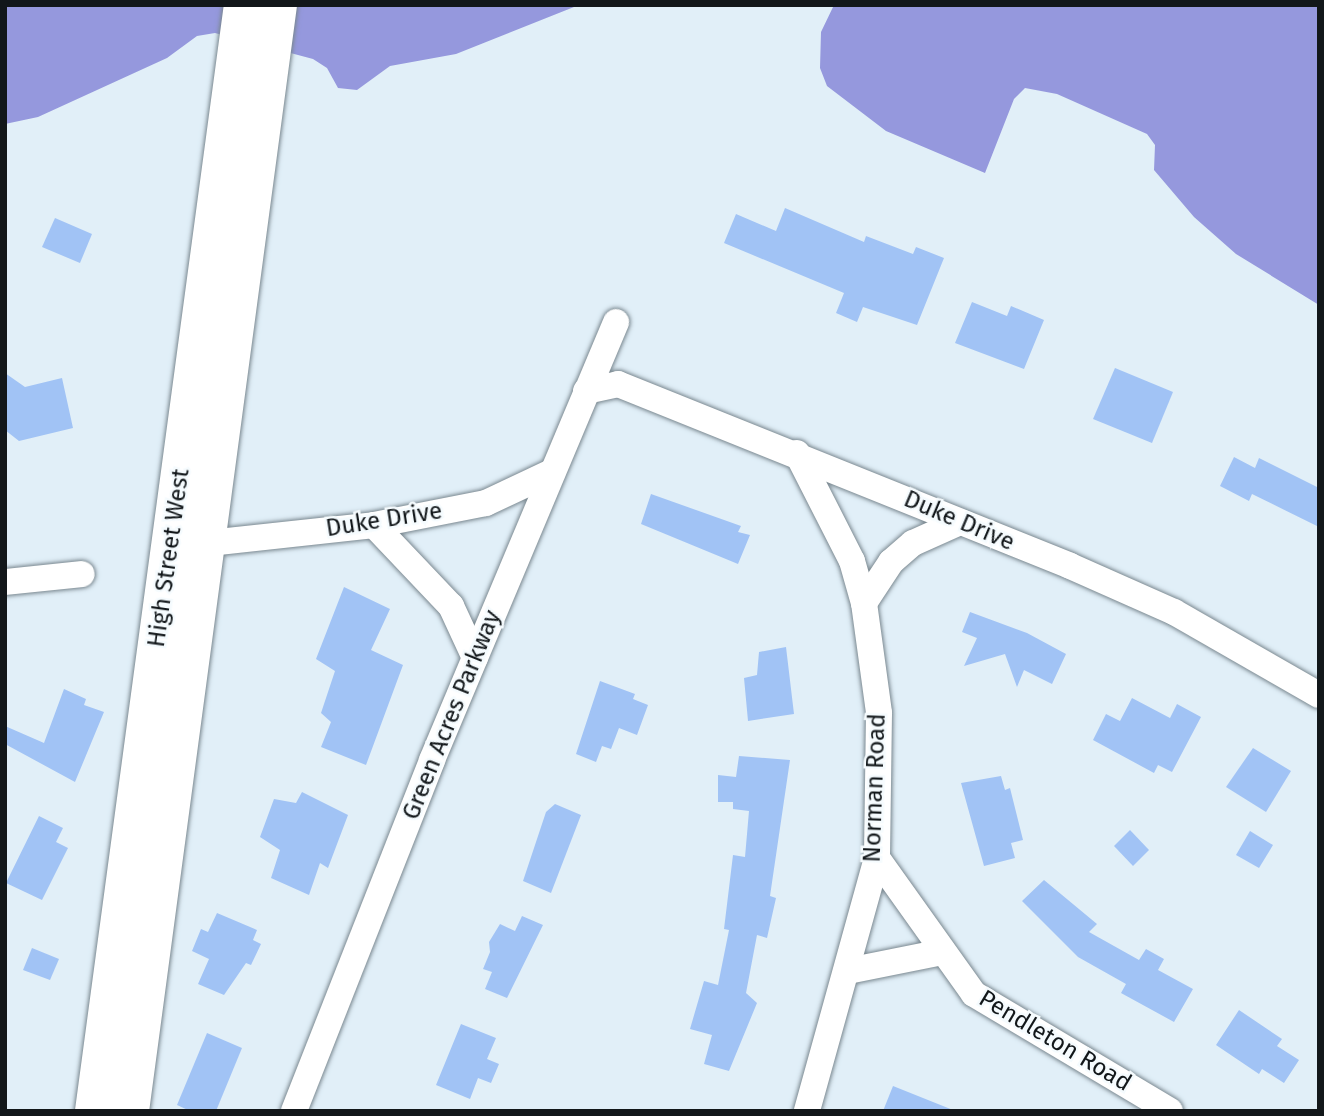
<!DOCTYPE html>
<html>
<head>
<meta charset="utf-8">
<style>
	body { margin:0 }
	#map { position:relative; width:1324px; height:1116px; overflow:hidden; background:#e1eff8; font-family:"Fira Sans",sans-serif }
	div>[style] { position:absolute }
	.water>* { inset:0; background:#9598dd }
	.building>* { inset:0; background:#a1c3f5 }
	.roads { filter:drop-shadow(0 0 2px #7a8890) drop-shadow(0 0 2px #7a8890) }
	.street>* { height:26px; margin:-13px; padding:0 13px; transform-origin:13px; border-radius:13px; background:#fff }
	.primary>* { height:38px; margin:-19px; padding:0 19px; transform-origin:19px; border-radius:19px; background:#fff }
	span { translate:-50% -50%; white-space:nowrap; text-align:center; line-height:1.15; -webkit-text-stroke:5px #f5fbfe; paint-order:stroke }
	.street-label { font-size:24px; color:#12171a }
	.frame { position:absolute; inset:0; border:7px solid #12171a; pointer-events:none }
</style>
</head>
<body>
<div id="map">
	<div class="water">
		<i style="clip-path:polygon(5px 5px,579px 5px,456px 54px,390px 66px,357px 90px,338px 88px,327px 68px,313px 59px,215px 33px,197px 36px,167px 58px,38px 117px,5px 124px)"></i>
		<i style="clip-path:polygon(834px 5px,1319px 5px,1319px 305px,1236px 254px,1194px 217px,1154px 170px,1155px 145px,1147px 134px,1057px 94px,1025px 88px,1014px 99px,985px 173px,886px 131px,827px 86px,820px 68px,821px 32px)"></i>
	</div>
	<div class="building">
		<i style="clip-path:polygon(785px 208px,864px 242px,866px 236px,913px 254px,916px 247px,944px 258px,917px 325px,863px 307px,857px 322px,836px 313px,844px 293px,724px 243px,736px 214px,776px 231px)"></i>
		<i style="clip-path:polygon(55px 218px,92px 234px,80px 263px,42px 247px)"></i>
		<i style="clip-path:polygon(972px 302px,1007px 316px,1011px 306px,1044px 320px,1024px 369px,955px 343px)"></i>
		<i style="clip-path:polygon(1115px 368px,1173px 392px,1152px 443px,1093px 419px)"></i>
		<i style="clip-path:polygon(5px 373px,25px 387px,62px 378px,73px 428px,19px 441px,5px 430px)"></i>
		<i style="clip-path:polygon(1234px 457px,1255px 468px,1259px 458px,1319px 488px,1319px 527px,1252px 494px,1249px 501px,1220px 486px)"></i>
		<i style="clip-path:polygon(651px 494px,741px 526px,738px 532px,750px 535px,738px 564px,641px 524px)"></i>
		<i style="clip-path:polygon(344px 587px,390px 609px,371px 650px,403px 665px,366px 765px,321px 747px,331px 722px,321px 713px,335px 671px,316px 659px)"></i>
		<i style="clip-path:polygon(970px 612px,1027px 633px,1066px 654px,1052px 684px,1024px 670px,1017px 687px,1005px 654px,964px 666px,977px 638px,962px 632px)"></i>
		<i style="clip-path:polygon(786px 647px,794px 714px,748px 721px,744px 678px,757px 675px,759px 652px)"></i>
		<i style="clip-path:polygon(600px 681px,635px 694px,633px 699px,648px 705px,637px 735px,619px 728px,611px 749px,602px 746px,596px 762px,576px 754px)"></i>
		<i style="clip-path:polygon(64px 689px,86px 699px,84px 705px,104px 712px,75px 782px,5px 744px,5px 726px,44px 743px)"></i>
		<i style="clip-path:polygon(1132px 698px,1170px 718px,1177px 704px,1201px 717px,1172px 772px,1158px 765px,1154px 773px,1093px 740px,1106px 714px,1120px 721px)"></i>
		<i style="clip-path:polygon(1253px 748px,1291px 771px,1266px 812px,1226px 787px)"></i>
		<i style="clip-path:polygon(739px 756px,790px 760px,770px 896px,776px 898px,767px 938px,757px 935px,746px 993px,757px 1003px,729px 1071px,704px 1064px,712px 1035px,690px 1029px,704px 981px,718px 985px,729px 930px,724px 929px,733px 855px,745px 857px,749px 811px,733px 809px,733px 802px,718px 802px,718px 775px,736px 777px)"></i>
		<i style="clip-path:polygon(1001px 776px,1005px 790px,1010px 788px,1023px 840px,1011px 843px,1015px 858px,984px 866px,961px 783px)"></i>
		<i style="clip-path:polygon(302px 792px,348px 815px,328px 868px,320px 863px,309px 895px,271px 878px,280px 850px,260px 837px,274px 799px,296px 803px)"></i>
		<i style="clip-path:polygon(555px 804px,581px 815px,551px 893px,523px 881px,546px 812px)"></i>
		<i style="clip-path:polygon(39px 816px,63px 828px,56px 842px,68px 848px,42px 900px,6px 883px)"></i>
		<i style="clip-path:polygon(1130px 830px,1149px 850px,1133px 866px,1114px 846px)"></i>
		<i style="clip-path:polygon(1250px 831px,1273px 845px,1259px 868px,1236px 855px)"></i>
		<i style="clip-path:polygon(1044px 880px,1097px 924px,1089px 932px,1139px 960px,1146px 949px,1164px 959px,1158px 970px,1193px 989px,1174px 1022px,1121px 993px,1126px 984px,1078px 957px,1022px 901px)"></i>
		<i style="clip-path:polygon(217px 913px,257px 930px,253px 940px,261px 944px,251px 965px,246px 963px,224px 995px,198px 984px,209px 959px,192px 951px,201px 929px,208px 932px)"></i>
		<i style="clip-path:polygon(522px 916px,543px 925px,507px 998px,485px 989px,492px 972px,483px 969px,490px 952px,489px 942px,500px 924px,515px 931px)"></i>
		<i style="clip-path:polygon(32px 948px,59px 959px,50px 980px,23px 970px)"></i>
		<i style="clip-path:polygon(1239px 1010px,1282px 1039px,1277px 1046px,1299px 1060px,1284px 1083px,1262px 1069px,1259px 1074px,1216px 1045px)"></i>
		<i style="clip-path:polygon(461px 1024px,496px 1038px,487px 1059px,499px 1064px,491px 1083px,478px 1078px,470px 1099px,436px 1085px)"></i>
		<i style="clip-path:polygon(207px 1033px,242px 1048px,216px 1111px,190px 1111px,177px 1105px)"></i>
		<i style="clip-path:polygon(893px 1086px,953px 1110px,953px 1111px,883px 1111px)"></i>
	</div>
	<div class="roads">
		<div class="street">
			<i style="left:586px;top:391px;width:33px;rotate:-12deg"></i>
			<i style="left:618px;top:384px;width:487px;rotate:21.9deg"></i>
			<i style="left:1070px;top:566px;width:114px;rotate:23.9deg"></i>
			<i style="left:1174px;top:612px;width:167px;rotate:29.8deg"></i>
			<i style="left:797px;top:453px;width:121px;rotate:63deg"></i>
			<i style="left:852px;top:561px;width:44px;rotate:74.1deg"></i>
			<i style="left:864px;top:603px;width:111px;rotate:82.2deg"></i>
			<i style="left:879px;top:713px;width:145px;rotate:90.8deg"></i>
			<i style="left:877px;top:858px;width:263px;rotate:105.5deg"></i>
			<i style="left:374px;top:525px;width:112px;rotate:46.5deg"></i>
			<i style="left:451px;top:606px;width:57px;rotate:65.2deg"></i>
			<i style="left:209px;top:543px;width:166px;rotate:-6.2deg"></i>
			<i style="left:374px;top:525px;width:114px;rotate:-11.1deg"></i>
			<i style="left:486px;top:503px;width:73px;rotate:-25.2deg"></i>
			<i style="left:5px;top:582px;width:77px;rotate:-5.9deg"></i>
			<i style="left:864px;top:603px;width:49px;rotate:-56.6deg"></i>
			<i style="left:891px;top:562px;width:29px;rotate:-41deg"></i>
			<i style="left:913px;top:543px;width:51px;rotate:-24.1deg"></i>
			<i style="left:877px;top:858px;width:167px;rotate:54.5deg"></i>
			<i style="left:974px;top:994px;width:228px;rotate:30.8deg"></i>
			<i style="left:848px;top:971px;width:96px;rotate:-11.4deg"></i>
			<i style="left:294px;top:1111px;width:377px;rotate:-68.5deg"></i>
			<i style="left:432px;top:760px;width:475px;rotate:-67.2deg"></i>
		</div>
		<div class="primary">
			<i style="left:94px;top:1111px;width:1116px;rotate:-82.33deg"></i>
			<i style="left:130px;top:1111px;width:1116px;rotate:-82.38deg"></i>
		</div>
	</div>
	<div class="street-label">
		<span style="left:384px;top:520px;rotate:-9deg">Duke Drive</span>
		<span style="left:959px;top:521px;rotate:23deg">Duke Drive</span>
		<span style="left:169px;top:558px;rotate:-82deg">High Street West</span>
		<span style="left:452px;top:715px;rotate:-68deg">Green Acres Parkway</span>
		<span style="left:875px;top:788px;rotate:-88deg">Norman Road</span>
		<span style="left:1055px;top:1041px;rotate:31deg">Pendleton Road</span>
	</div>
	<div class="frame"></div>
</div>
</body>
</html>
